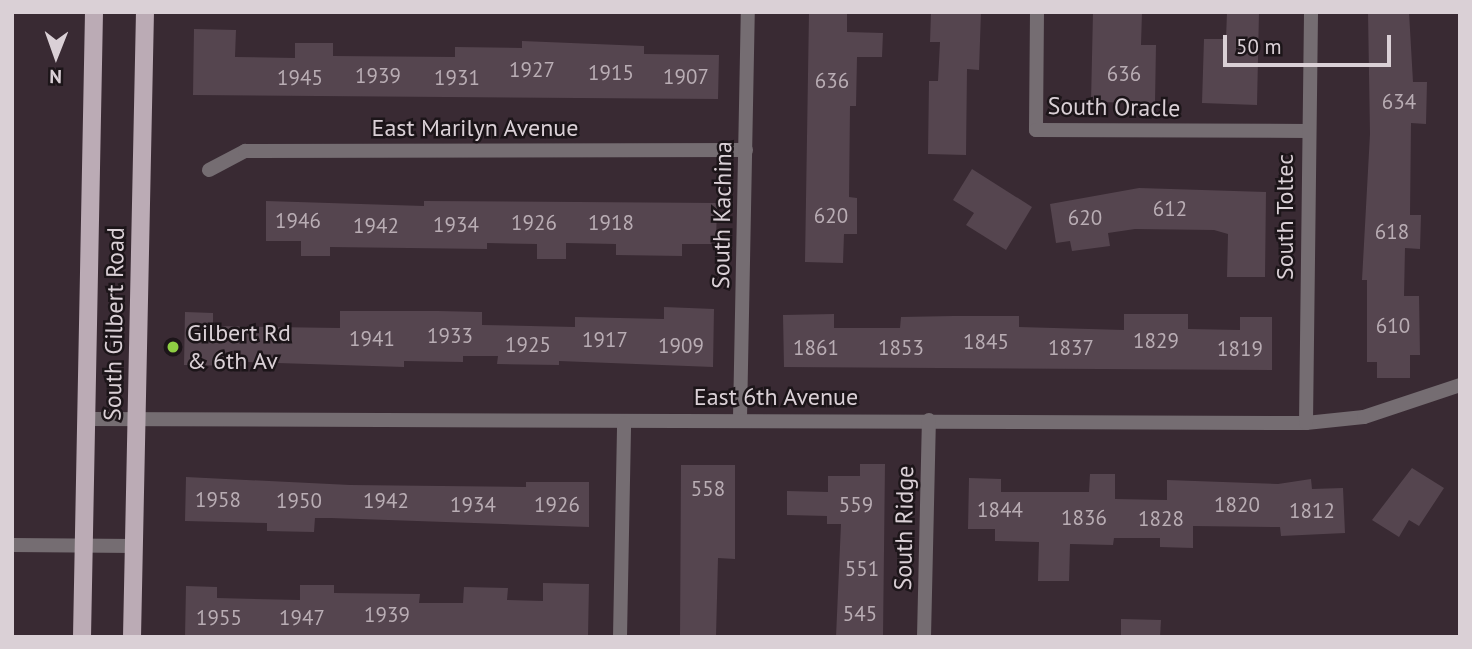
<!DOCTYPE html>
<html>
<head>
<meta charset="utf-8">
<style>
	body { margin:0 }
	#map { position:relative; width:1472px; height:649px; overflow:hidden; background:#392a33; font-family:"PT Sans",sans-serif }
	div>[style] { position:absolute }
	.building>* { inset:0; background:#55454f }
	.street>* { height:14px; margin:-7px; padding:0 7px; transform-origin:7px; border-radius:7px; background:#756d72 }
	.primary>* { height:18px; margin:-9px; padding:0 9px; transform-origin:9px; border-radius:9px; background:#bbabb5 }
	.dots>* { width:19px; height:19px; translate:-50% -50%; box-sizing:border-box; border:4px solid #1c1519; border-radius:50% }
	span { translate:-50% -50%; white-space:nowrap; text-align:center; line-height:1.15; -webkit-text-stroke:5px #1c1519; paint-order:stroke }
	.number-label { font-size:21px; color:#b9adb4 }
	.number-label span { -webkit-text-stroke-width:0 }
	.street-label { font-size:24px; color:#dad0d6 }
	.poi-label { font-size:24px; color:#dad0d6 }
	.left { translate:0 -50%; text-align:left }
	.frame { position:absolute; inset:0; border:14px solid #dad0d6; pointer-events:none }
	.north { position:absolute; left:21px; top:21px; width:70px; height:70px; -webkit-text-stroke:5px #1c1519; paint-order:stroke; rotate:181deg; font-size:19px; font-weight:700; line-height:28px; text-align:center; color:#dad0d6 }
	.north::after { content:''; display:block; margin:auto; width:24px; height:32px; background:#dad0d6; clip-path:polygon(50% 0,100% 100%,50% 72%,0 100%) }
	.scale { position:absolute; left:1223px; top:35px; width:168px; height:32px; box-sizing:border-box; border:4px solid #dad0d6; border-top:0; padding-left:9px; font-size:21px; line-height:24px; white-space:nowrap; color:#dad0d6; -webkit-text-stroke:5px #1c1519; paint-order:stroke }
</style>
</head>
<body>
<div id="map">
	<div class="building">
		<i style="clip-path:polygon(809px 12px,847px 12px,847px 32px,883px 33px,882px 57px,857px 57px,856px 106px,850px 106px,849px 197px,857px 198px,857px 234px,844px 234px,843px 263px,805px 262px)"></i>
		<i style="clip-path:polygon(931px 12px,981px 12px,979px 70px,967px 69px,966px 155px,928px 154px,929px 81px,938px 81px,940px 42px,930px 42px)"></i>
		<i style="clip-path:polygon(1093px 12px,1142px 12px,1141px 45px,1156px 45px,1155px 103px,1091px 102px)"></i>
		<i style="clip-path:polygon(1227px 12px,1259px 12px,1257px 105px,1202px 103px,1204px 39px,1226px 39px)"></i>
		<i style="clip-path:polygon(1368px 12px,1409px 12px,1413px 82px,1427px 82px,1426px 124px,1411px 123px,1410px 215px,1421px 215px,1420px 249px,1405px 248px,1404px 296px,1419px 296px,1420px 355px,1410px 355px,1410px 378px,1377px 378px,1377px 362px,1367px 362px,1367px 280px,1362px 280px,1370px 134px)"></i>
		<i style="clip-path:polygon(194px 29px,236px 30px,235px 57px,295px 58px,295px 43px,333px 43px,333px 56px,455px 57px,455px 47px,522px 48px,522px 41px,644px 46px,644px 54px,719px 55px,718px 99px,193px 95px)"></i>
		<i style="clip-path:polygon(972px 169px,1032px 207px,1006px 250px,966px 225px,974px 213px,953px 200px)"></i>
		<i style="clip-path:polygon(1139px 188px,1266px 192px,1265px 277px,1227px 277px,1228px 234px,1214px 230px,1135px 229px,1108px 233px,1110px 246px,1072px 251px,1070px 241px,1056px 243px,1050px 204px)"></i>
		<i style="clip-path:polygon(266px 201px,424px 206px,424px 201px,717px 203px,716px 244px,682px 244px,682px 256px,616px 255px,616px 244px,566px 243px,566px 259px,537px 259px,537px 244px,487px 243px,487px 249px,330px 247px,330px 256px,301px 256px,301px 241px,266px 241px)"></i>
		<i style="clip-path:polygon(664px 307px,714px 309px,713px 367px,559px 361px,559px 365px,497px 364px,498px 356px,463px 356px,463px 362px,404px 361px,404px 367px,246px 362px,246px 366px,184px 365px,185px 312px,213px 313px,213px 326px,340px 328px,340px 311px,438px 311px,482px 312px,482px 325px,575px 327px,575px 317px,664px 319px)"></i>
		<i style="clip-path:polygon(834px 314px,834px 328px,900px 328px,901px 317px,954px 316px,1019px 316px,1019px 327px,1124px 330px,1124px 314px,1188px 314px,1188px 329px,1240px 330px,1240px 317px,1272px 317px,1272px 370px,784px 367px,783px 315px)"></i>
		<i style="clip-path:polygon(860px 464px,885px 464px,883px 637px,836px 637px,841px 524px,827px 524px,827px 516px,787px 515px,787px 491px,828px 492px,828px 476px,860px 476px)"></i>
		<i style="clip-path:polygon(681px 465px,735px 465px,735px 559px,718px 558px,716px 637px,680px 637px)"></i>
		<i style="clip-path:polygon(1412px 468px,1444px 488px,1419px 526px,1409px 520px,1399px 537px,1372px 520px)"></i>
		<i style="clip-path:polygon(1090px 474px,1115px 474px,1115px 499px,1167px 500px,1167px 480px,1278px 484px,1311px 479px,1312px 489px,1343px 488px,1345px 533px,1281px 536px,1280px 527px,1193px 526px,1193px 548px,1160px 547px,1160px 538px,1114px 538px,1113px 545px,1070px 544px,1069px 581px,1038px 581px,1039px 542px,995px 541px,995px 529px,968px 529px,969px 478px,1001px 479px,1001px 492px,1089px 492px)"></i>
		<i style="clip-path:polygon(186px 477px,350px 485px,526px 487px,526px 482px,589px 482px,589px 527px,331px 518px,315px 518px,314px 532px,267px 531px,267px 523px,185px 521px)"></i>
		<i style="clip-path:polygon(543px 583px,589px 584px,588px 637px,185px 637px,186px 586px,217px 587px,217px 598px,300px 600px,300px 585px,334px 585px,334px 593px,420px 594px,419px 603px,463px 603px,464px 587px,508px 588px,507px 600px,543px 601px)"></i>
		<i style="clip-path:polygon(1121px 619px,1161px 620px,1160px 637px,1121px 637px)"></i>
	</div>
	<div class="street">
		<i style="left:1037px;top:12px;width:118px;rotate:90.5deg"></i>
		<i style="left:1036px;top:130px;width:272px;rotate:0.2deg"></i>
		<i style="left:209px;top:170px;width:41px;rotate:-27.8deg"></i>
		<i style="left:245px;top:151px;width:501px;rotate:-0.11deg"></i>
		<i style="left:740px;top:418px;width:406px;rotate:-88.9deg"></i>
		<i style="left:87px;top:419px;width:1219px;rotate:0.19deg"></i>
		<i style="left:1306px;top:423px;width:58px;rotate:-5.9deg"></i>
		<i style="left:1364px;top:417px;width:101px;rotate:-18.4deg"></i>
		<i style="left:1306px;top:423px;width:411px;rotate:-89.3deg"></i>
		<i style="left:12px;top:545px;width:123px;rotate:0.5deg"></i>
		<i style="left:620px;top:637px;width:214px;rotate:-88.9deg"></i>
		<i style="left:924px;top:637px;width:217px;rotate:-88.7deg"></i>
	</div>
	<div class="primary">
		<i style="left:82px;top:637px;width:625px;rotate:-88.9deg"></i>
		<i style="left:132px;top:637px;width:625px;rotate:-88.81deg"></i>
	</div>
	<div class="dots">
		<i style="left:173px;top:347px;background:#8ece43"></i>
	</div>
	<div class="number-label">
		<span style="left:532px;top:70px">1927</span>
		<span style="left:611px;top:73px">1915</span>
		<span style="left:1124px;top:74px">636</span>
		<span style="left:378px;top:76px">1939</span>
		<span style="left:686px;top:77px">1907</span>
		<span style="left:300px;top:78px">1945</span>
		<span style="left:457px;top:78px">1931</span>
		<span style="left:832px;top:81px">636</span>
		<span style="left:1399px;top:102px">634</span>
		<span style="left:1170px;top:209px">612</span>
		<span style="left:831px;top:216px">620</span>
		<span style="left:1085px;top:218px">620</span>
		<span style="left:298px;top:221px">1946</span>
		<span style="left:534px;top:223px">1926</span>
		<span style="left:611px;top:223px">1918</span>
		<span style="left:456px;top:225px">1934</span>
		<span style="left:376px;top:226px">1942</span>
		<span style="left:1392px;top:232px">618</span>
		<span style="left:1393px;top:326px">610</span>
		<span style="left:450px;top:336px">1933</span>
		<span style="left:372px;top:339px">1941</span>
		<span style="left:605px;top:340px">1917</span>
		<span style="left:1156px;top:341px">1829</span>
		<span style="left:986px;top:342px">1845</span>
		<span style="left:528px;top:345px">1925</span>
		<span style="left:681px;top:346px">1909</span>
		<span style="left:816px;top:348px">1861</span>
		<span style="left:901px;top:348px">1853</span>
		<span style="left:1071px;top:348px">1837</span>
		<span style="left:1240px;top:349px">1819</span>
		<span style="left:708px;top:489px">558</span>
		<span style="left:218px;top:500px">1958</span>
		<span style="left:299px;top:501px">1950</span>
		<span style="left:386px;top:501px">1942</span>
		<span style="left:473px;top:505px">1934</span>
		<span style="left:557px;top:505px">1926</span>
		<span style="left:856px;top:505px">559</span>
		<span style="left:1237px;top:505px">1820</span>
		<span style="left:1000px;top:510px">1844</span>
		<span style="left:1312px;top:511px">1812</span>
		<span style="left:1084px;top:518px">1836</span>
		<span style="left:1161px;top:519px">1828</span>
		<span style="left:862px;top:569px">551</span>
		<span style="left:860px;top:614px">545</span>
		<span style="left:387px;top:615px">1939</span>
		<span style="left:219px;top:618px">1955</span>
		<span style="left:302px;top:618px">1947</span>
	</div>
	<div class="street-label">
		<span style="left:1114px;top:107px;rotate:1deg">South Oracle</span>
		<span style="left:475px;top:128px">East Marilyn Avenue</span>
		<span style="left:722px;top:215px;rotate:-89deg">South Kachina</span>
		<span style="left:1285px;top:217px;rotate:-90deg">South Toltec</span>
		<span style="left:114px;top:324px;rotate:-89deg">South Gilbert Road</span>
		<span style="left:776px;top:397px">East 6th Avenue</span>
		<span style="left:904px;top:528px;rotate:-89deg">South Ridge</span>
	</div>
	<div class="poi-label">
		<span class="left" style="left:187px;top:347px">Gilbert Rd<br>&amp; 6th Av</span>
	</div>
	<div class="frame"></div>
	<div class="north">N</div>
	<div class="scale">50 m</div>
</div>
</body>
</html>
